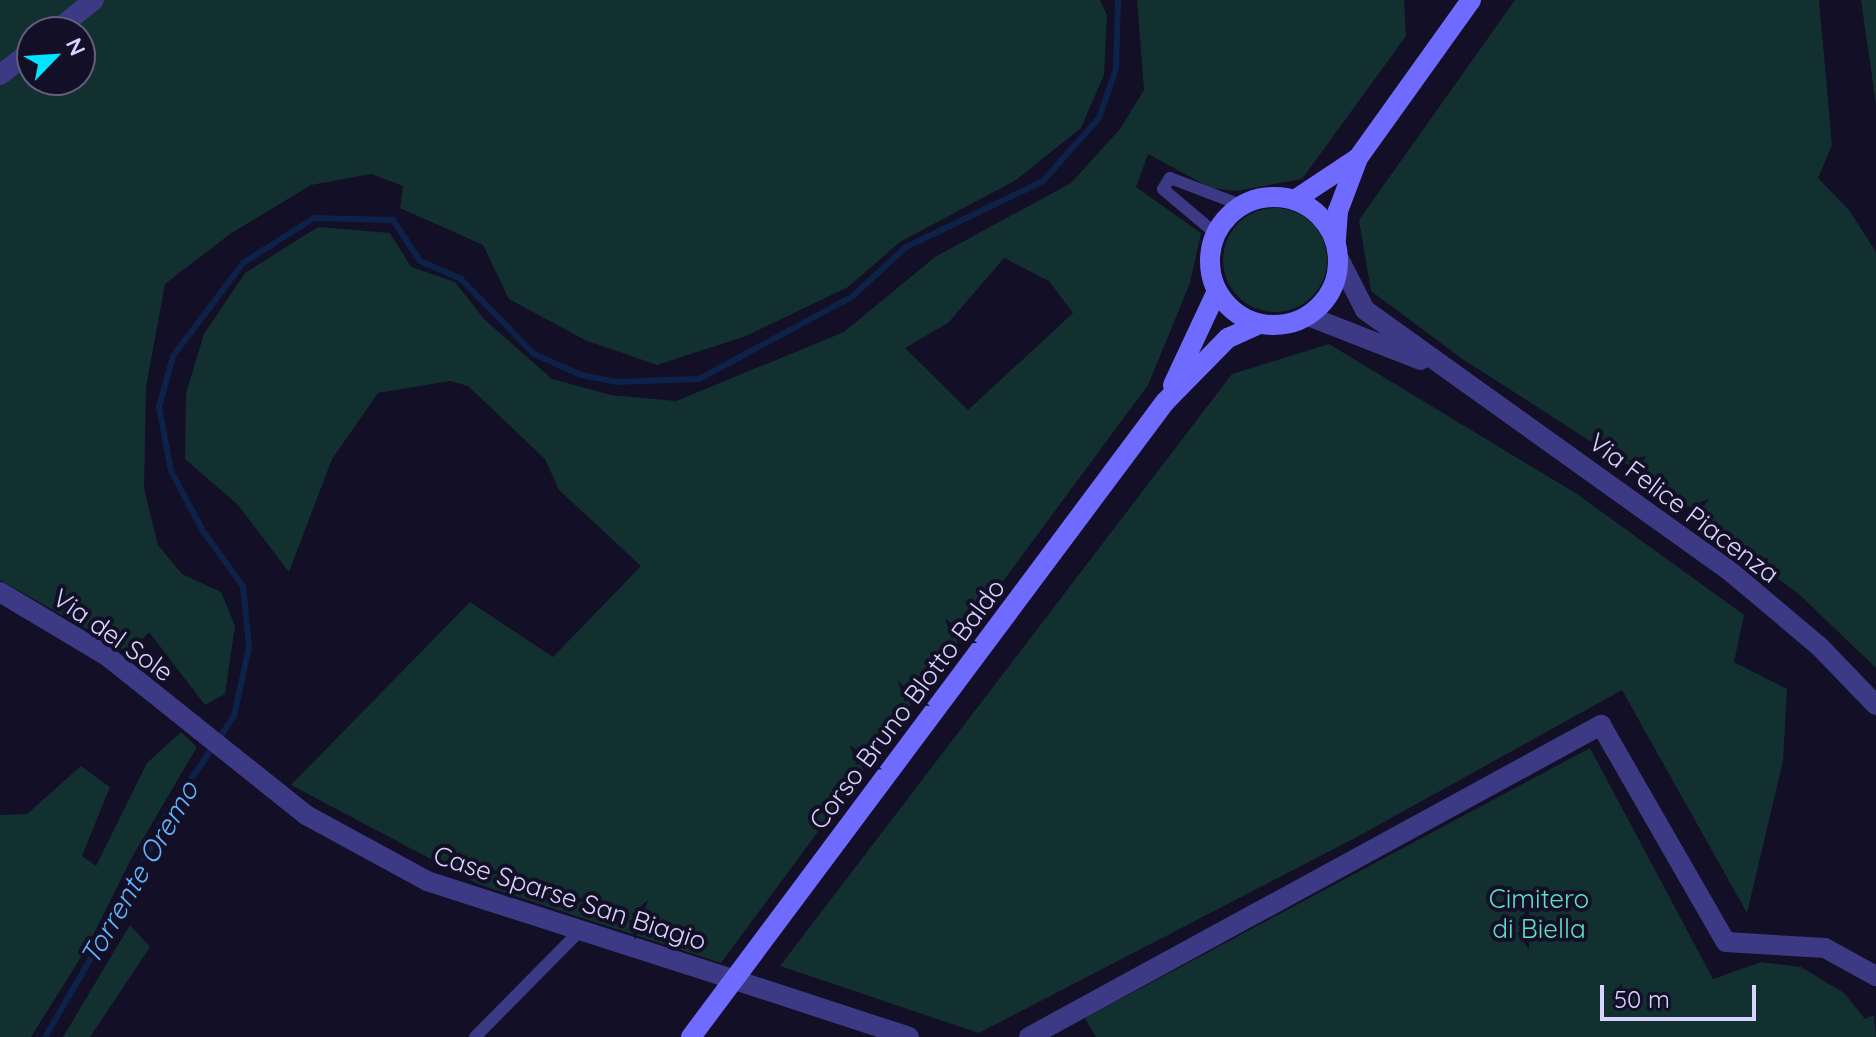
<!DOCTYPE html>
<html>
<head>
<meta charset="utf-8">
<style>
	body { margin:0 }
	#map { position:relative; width:1876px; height:1037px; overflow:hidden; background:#130f26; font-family:Quicksand,sans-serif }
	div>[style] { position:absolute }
	.green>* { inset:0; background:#12302f }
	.round { border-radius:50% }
	.stream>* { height:6px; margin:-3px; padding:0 3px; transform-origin:3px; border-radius:3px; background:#0c2248 }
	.service>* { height:12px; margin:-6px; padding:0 6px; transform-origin:6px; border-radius:6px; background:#3d3a85 }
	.minor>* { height:20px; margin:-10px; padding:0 10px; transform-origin:10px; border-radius:10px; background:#3d3a85 }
	.tertiary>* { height:20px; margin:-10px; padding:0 10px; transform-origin:10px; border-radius:10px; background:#3d3a85 }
	.secondary>* { height:20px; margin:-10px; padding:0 10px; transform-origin:10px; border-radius:10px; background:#6f6bff }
	.secondary>.ring { margin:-10px; padding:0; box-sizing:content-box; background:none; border:20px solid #6f6bff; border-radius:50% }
	span { translate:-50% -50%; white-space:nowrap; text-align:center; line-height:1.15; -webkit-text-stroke:8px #130f26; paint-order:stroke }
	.street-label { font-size:26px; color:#d9d4ff }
	.park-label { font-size:26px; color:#5fe0c0 }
	.water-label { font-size:28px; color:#62b6ff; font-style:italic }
	.north { position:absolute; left:16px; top:16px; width:80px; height:80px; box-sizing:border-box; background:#130f26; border:2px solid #625e7d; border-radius:50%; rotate:65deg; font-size:22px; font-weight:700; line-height:32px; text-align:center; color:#d9d4ff }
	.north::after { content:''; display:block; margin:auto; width:28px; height:36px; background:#00e5ff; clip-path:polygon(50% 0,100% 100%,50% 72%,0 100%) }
	.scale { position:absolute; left:1600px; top:985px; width:156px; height:36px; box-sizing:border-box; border:4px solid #d9d4ff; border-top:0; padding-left:10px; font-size:24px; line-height:28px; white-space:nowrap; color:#d9d4ff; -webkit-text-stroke:6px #130f26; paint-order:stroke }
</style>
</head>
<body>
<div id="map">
	<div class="green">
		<i style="clip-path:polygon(0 0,80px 0,42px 32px,32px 32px,32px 40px,0 66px)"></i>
		<i style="clip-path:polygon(89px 0,1100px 0,1107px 15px,1104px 75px,1081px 128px,1016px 180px,900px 242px,848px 287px,746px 336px,657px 365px,585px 340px,509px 299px,483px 245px,400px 208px,403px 186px,371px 174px,311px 185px,230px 234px,165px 284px,146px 387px,144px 488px,158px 545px,182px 574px,221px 592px,235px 626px,225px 694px,205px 705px,149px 632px,129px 653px,0 580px,0 72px,32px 47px,32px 80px,80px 80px,80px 32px,50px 32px)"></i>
		<i style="clip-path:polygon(evenodd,1137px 0,1404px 0,1406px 36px,1302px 179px,1236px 191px,1211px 188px,1148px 154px,1136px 187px,1201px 233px,1190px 283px,1148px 385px,721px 963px,478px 884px,291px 785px,470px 602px,553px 657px,641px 566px,559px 490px,545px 459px,468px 386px,450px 381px,378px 393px,332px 459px,289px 572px,238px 505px,185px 459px,186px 393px,204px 334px,245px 273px,318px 227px,390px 233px,411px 267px,455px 282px,484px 319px,552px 379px,611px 395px,676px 401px,844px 332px,935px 257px,1071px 183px,1120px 129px,1144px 90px,1137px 0,1004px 258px,1049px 281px,1073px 313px,968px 410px,905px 348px,948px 323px,1004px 258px)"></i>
		<i style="clip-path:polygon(1515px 0,1819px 0,1832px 145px,1818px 178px,1849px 210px,1876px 252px,1876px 668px,1802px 597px,1651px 480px,1461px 358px,1371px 291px,1359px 220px)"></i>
		<i style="clip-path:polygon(1861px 0,1876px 0,1876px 104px)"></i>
		<i class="round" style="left:1223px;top:208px;width:104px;height:104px"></i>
		<i style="clip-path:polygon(1329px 344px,1577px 494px,1744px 615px,1734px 662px,1787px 689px,1783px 761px,1747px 913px,1622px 690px,1355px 838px,979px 1033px,780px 966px,1232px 374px)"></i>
		<i style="clip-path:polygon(181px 732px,197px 747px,131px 859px,86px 949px,31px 1037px,0 1037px,0 815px,27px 814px,81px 766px,110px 787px,82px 856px,96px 866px,147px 763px)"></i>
		<i style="clip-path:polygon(1590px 748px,1713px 979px,1761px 962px,1801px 967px,1844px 993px,1865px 1019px,1874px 1015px,1876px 1037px,1096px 1037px,1085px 1018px)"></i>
		<i style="clip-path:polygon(130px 925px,150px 947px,90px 1037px,63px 1037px)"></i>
	</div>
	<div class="stream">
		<i style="left:45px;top:1037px;width:177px;rotate:-59.8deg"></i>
		<i style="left:134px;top:884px;width:64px;rotate:-66.2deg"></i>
		<i style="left:160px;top:825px;width:132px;rotate:-55.8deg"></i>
		<i style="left:234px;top:716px;width:71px;rotate:-77.7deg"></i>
		<i style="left:249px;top:647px;width:61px;rotate:-95.6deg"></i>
		<i style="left:243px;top:586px;width:66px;rotate:-126.3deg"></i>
		<i style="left:204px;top:533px;width:70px;rotate:-118deg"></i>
		<i style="left:171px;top:471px;width:65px;rotate:-100.6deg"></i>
		<i style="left:159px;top:407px;width:53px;rotate:-74.6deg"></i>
		<i style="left:173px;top:356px;width:116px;rotate:-53deg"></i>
		<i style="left:243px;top:263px;width:84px;rotate:-32.4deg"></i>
		<i style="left:314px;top:218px;width:79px;rotate:1.5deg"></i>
		<i style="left:393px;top:220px;width:49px;rotate:56.6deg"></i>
		<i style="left:420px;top:261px;width:45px;rotate:23.7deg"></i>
		<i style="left:461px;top:279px;width:105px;rotate:45.8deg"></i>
		<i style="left:534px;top:354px;width:51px;rotate:24.1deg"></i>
		<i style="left:581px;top:375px;width:36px;rotate:11deg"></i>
		<i style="left:616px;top:382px;width:83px;rotate:-2.1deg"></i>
		<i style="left:699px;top:379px;width:175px;rotate:-28.3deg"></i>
		<i style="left:853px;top:296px;width:72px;rotate:-42.8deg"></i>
		<i style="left:906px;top:247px;width:152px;rotate:-25.7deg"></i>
		<i style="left:1043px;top:181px;width:84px;rotate:-48.4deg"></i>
		<i style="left:1099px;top:118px;width:52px;rotate:-70.9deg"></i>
		<i style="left:1116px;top:69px;width:69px;rotate:-88.3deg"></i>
	</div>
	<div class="service">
		<i style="left:1215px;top:233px;width:68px;rotate:-139.8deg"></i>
		<i style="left:1163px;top:189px;width:13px;rotate:-58deg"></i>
		<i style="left:1170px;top:178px;width:76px;rotate:20.8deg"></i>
		<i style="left:475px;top:1037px;width:149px;rotate:-45.3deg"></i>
	</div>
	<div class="minor">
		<i style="left:54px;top:32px;width:51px;rotate:-38.7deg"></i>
		<i style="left:0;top:75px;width:41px;rotate:-38deg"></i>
		<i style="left:735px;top:980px;width:183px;rotate:18.1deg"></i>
		<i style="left:1029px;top:1037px;width:652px;rotate:-28.61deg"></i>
		<i style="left:1601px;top:725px;width:250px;rotate:60.1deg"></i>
		<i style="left:1726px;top:942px;width:99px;rotate:3.5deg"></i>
		<i style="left:1825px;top:948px;width:58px;rotate:28.8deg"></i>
	</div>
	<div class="tertiary">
		<i style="left:1339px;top:259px;width:57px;rotate:63deg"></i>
		<i style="left:1365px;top:310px;width:450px;rotate:35.6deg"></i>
		<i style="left:1731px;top:572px;width:115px;rotate:40.1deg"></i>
		<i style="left:1819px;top:646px;width:82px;rotate:46deg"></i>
		<i style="left:1308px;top:316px;width:121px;rotate:21.3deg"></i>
		<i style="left:0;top:592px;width:125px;rotate:30.9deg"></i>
		<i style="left:107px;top:656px;width:255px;rotate:38.6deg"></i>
		<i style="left:306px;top:815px;width:138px;rotate:28.6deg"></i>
		<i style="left:427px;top:881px;width:324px;rotate:17.8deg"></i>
	</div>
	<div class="secondary">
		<i class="ring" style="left:1210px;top:197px;width:108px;height:108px"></i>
		<i style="left:1296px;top:199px;width:74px;rotate:-33.5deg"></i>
		<i style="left:1336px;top:239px;width:28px;rotate:-86deg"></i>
		<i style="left:1338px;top:211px;width:57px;rotate:-69.3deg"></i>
		<i style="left:1358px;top:158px;width:194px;rotate:-54.4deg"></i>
		<i style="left:1173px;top:385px;width:104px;rotate:-64.9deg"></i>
		<i style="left:691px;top:1037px;width:792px;rotate:-53.26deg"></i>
		<i style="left:1165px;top:402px;width:90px;rotate:-45.5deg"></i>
		<i style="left:1228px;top:338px;width:34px;rotate:-24deg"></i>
	</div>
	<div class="street-label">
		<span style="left:1684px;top:508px;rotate:37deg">Via Felice Piacenza</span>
		<span style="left:113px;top:635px;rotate:35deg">Via del Sole</span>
		<span style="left:907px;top:704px;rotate:-53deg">Corso Bruno Blotto Baldo</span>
		<span style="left:570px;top:898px;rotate:18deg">Case Sparse San Biagio</span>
	</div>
	<div class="park-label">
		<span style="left:1539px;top:914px">Cimitero<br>di Biella</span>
	</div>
	<div class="water-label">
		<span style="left:139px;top:873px;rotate:-60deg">Torrente Oremo</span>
	</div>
	<div class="north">N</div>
	<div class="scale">50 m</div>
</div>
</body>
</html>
